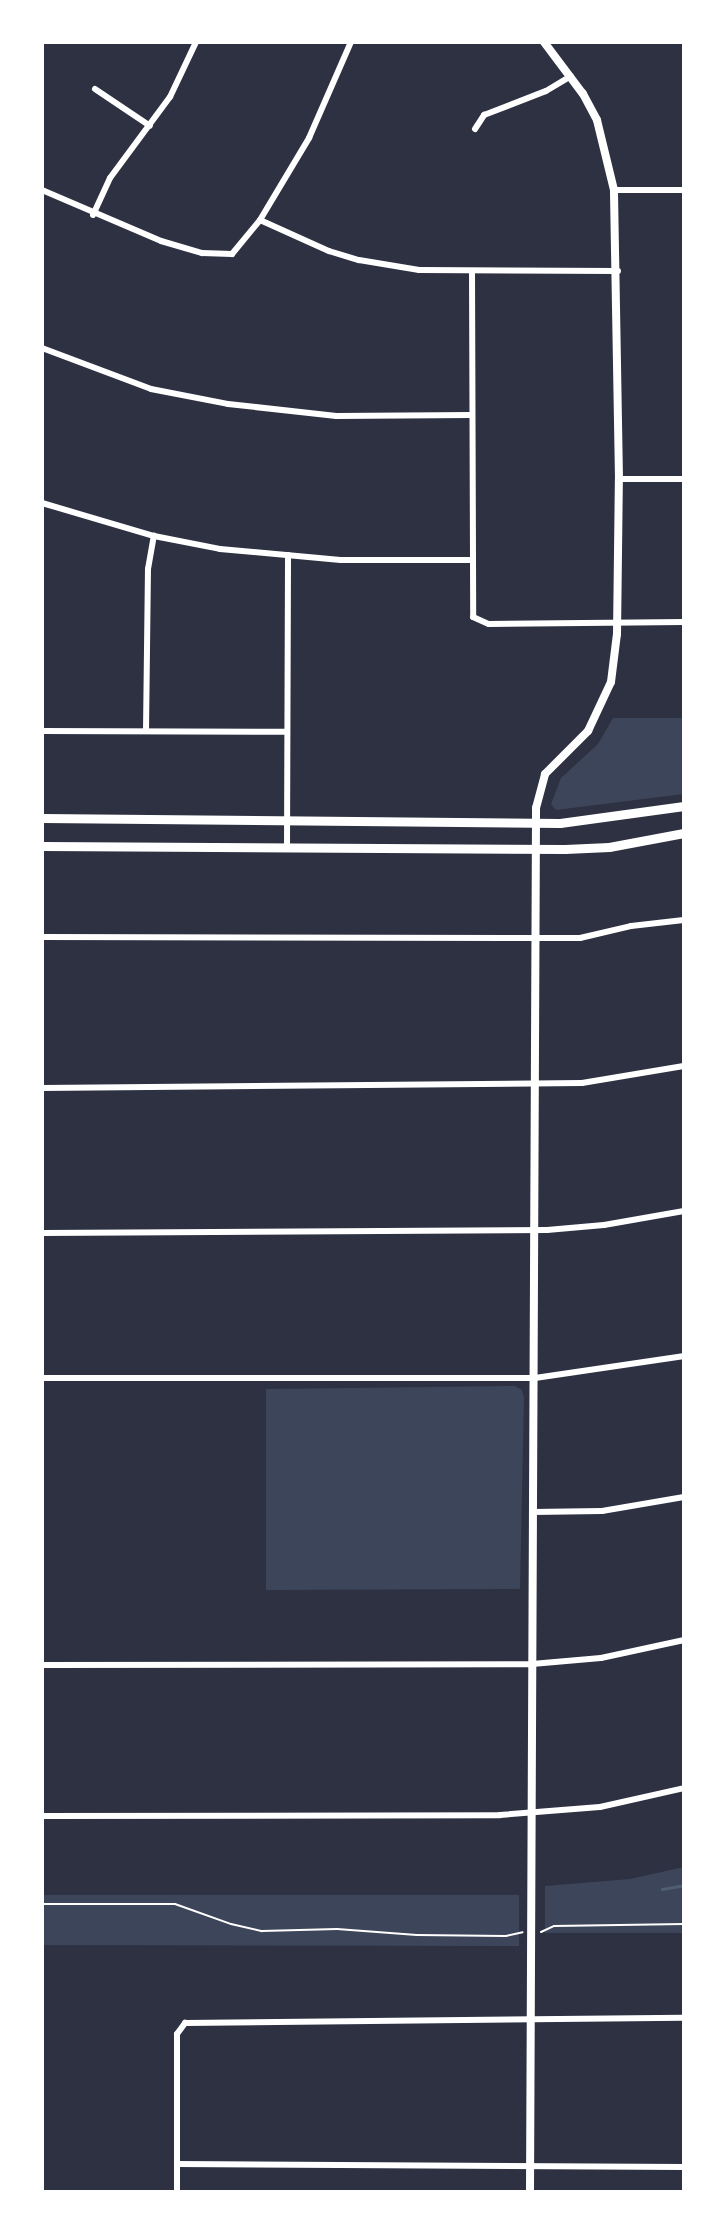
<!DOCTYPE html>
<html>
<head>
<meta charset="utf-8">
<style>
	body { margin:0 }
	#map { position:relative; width:726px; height:2234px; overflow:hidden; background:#2d3142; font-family:"Nunito Sans",sans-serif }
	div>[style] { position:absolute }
	.green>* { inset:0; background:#3c4559 }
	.stream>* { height:3px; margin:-1.5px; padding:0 1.5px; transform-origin:1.5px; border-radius:1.5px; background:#4f5d75 }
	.path>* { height:2px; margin:-1px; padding:0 1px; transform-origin:1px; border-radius:1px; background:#fff }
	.minor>* { height:6px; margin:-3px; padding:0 3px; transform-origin:3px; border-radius:3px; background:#fff }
	.tertiary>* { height:8px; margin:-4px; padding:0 4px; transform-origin:4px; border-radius:4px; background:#fff }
	.secondary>* { height:9px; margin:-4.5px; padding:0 4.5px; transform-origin:4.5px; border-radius:4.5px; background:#fff }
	span { translate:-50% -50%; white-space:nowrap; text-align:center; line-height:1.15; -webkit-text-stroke:6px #fff; paint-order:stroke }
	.frame { position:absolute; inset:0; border:44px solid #fff; pointer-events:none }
</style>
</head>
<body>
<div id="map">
	<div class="green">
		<i style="clip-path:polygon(613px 718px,684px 718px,684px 794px,556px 810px,551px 804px,561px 778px,598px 744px)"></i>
		<i style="clip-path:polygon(515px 1386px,522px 1390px,524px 1397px,520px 1589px,266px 1590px,266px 1389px)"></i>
		<i style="clip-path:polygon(684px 1867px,684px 1933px,545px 1933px,545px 1886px,630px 1879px)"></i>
		<i style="clip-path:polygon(42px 1895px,519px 1895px,519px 1946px,42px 1945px)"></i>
	</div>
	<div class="stream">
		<i style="left:662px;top:1889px;width:22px;rotate:-10deg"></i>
	</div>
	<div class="path">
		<i style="left:42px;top:1904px;width:133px"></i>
		<i style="left:175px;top:1904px;width:59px;rotate:19.7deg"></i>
		<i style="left:231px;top:1924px;width:32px;rotate:13deg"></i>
		<i style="left:262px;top:1931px;width:75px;rotate:-1.5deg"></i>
		<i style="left:337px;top:1929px;width:80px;rotate:4.3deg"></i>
		<i style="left:417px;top:1935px;width:89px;rotate:0.6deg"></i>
		<i style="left:506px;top:1936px;width:17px;rotate:-13deg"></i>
		<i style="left:541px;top:1932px;width:14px;rotate:-25deg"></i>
		<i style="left:554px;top:1926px;width:130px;rotate:-0.9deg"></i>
	</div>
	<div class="minor">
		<i style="left:95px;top:89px;width:66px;rotate:33.9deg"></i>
		<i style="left:475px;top:129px;width:17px;rotate:-57deg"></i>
		<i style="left:484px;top:115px;width:66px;rotate:-21.2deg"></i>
		<i style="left:546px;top:91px;width:29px;rotate:-31deg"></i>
		<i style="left:42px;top:190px;width:129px;rotate:23.2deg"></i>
		<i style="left:161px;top:241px;width:43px;rotate:16.3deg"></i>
		<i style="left:202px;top:253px;width:30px;rotate:2deg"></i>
		<i style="left:232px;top:254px;width:44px;rotate:-50.5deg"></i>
		<i style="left:260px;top:220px;width:96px;rotate:-59.1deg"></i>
		<i style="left:309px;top:138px;width:105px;rotate:-66.4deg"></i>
		<i style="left:614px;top:190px;width:70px"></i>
		<i style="left:93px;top:215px;width:41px;rotate:-65.3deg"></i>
		<i style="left:110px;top:178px;width:101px;rotate:-53.5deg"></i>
		<i style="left:170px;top:97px;width:61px;rotate:-64.7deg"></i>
		<i style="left:260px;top:220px;width:76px;rotate:24.2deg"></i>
		<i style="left:329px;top:251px;width:31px;rotate:17deg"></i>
		<i style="left:359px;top:260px;width:61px;rotate:9.5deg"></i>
		<i style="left:419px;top:270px;width:199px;rotate:0.3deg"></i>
		<i style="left:472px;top:271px;width:346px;rotate:89.8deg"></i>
		<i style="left:473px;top:617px;width:17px;rotate:24deg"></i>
		<i style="left:489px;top:624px;width:195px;rotate:-0.6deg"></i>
		<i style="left:42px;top:348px;width:116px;rotate:20.6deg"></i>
		<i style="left:151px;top:389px;width:78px;rotate:11deg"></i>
		<i style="left:228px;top:404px;width:109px;rotate:6.3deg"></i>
		<i style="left:336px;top:416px;width:135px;rotate:-0.4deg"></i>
		<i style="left:619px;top:479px;width:65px"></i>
		<i style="left:42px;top:503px;width:117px;rotate:16.4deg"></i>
		<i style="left:154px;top:536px;width:67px;rotate:11.1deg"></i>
		<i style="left:220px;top:549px;width:121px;rotate:5.2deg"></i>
		<i style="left:341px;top:560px;width:131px"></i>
		<i style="left:42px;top:731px;width:245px;rotate:0.2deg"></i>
		<i style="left:146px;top:731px;width:162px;rotate:-89.3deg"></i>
		<i style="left:148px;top:569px;width:34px;rotate:-80deg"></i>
		<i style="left:287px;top:848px;width:293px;rotate:-89.8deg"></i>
		<i style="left:42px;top:937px;width:538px;rotate:0.11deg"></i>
		<i style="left:580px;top:938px;width:52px;rotate:-13.2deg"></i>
		<i style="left:631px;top:926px;width:53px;rotate:-6.5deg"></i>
		<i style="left:42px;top:1088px;width:540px;rotate:-0.53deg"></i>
		<i style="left:582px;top:1083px;width:103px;rotate:-9.5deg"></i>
		<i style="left:42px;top:1233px;width:505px;rotate:-0.34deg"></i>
		<i style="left:547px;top:1230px;width:57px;rotate:-5deg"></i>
		<i style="left:604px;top:1225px;width:81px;rotate:-9.9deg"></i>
		<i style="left:42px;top:1378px;width:493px"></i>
		<i style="left:535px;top:1378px;width:151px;rotate:-8.4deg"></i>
		<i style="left:533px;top:1512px;width:69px;rotate:-0.8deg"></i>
		<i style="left:602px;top:1511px;width:83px;rotate:-9.7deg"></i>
		<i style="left:42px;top:1665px;width:490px;rotate:-0.1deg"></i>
		<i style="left:532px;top:1664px;width:69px;rotate:-5deg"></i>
		<i style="left:601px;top:1658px;width:85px;rotate:-12.2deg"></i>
		<i style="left:42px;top:1816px;width:458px;rotate:-0.1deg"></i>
		<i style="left:500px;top:1815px;width:100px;rotate:-4.6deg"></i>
		<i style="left:600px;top:1807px;width:86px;rotate:-12.7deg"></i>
		<i style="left:177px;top:2164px;width:507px;rotate:0.34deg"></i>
		<i style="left:177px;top:2192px;width:158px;rotate:-90deg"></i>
		<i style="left:177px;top:2034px;width:14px;rotate:-54deg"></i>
		<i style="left:185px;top:2023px;width:499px;rotate:-0.6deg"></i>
	</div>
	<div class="tertiary">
		<i style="left:530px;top:2192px;width:1384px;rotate:-89.75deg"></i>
		<i style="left:536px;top:808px;width:35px;rotate:-75deg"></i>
		<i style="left:545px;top:774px;width:61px;rotate:-45deg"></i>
		<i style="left:588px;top:731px;width:54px;rotate:-64.9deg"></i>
		<i style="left:611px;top:682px;width:48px;rotate:-82.9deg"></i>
		<i style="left:617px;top:634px;width:155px;rotate:-89.3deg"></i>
		<i style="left:619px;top:479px;width:289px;rotate:-91deg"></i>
		<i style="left:614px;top:190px;width:72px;rotate:-103.7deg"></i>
		<i style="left:597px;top:120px;width:30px;rotate:-118deg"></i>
		<i style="left:583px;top:94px;width:65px;rotate:-126.9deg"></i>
	</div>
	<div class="secondary">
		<i style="left:42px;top:818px;width:518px;rotate:0.55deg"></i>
		<i style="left:560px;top:823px;width:125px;rotate:-7.8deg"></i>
		<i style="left:42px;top:846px;width:523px;rotate:0.33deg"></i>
		<i style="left:565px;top:849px;width:44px;rotate:-2.6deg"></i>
		<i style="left:609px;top:847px;width:76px;rotate:-10.6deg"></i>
	</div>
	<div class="frame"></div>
</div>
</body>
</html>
